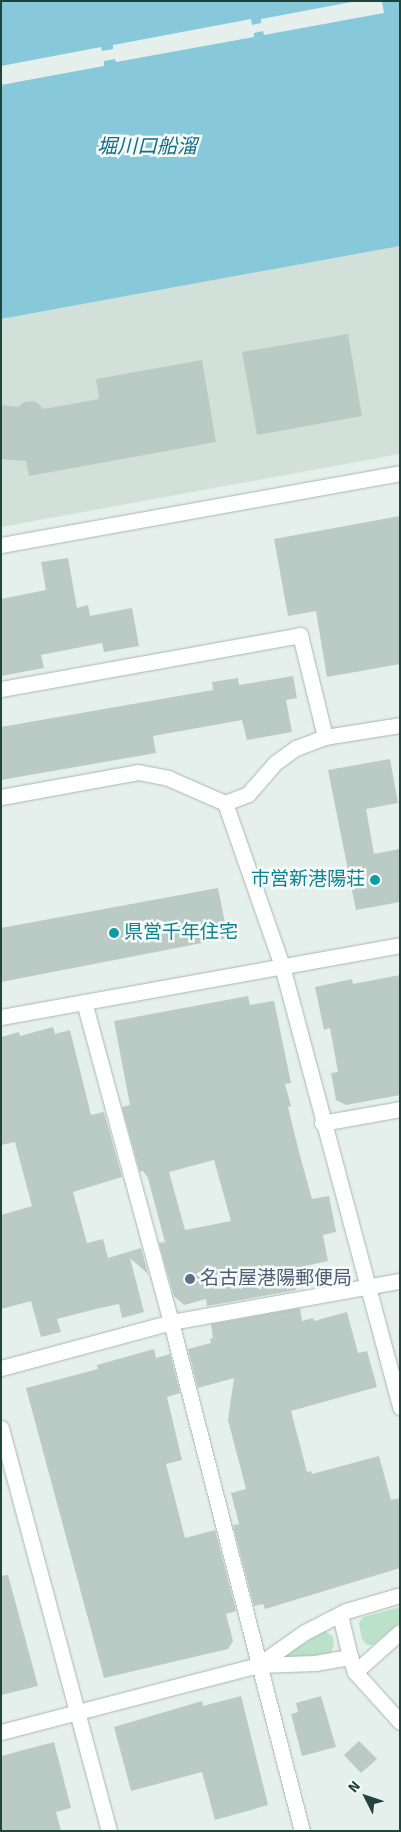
<!DOCTYPE html>
<html>
<head>
<meta charset="utf-8">
<style>
	body { margin:0 }
	#map { position:relative; width:401px; height:1832px; overflow:hidden; background:#e5efeb; font-family:Signika,"Noto Sans JP",sans-serif }
	div>[style] { position:absolute }
	.built>* { inset:0; background:#d2e0da }
	.green>* { inset:0; background:#bbe2c8 }
	.water>* { inset:0; background:#87c9da }
	.pier>* { inset:0; background:#e5efeb }
	.building>* { inset:0; background:#b9cbc4 }
	.roads { filter:drop-shadow(0 0 1px #a6b8b3) drop-shadow(0 0 1px #a6b8b3) }
	.lane>* { height:15px; margin:-7.5px; padding:0 7.5px; transform-origin:7.5px; border-radius:7.5px; background:#fff }
	.street>* { height:15px; margin:-7.5px; padding:0 7.5px; transform-origin:7.5px; border-radius:7.5px; background:#fff }
	.secondary>* { height:15px; margin:-7.5px; padding:0 7.5px; transform-origin:7.5px; border-radius:7.5px; background:#fff }
	.dots>* { width:14px; height:14px; translate:-50% -50%; box-sizing:border-box; border:2px solid #f6fbf9; border-radius:50% }
	span { translate:-50% -50%; white-space:nowrap; text-align:center; line-height:1.15; -webkit-text-stroke:5px #f6fbf9; paint-order:stroke }
	.culture-label { font-size:19px; color:#0d838f }
	.right { translate:-100% -50%; text-align:right }
	.left { translate:0 -50%; text-align:left }
	.service-label { font-size:19px; color:#4e5e75 }
	.water-label { font-size:20px; color:#136e88; font-style:italic }
	.frame { position:absolute; inset:0; border:2px solid #21443c; pointer-events:none }
	.north { position:absolute; left:341px; top:1772px; width:50px; height:50px; -webkit-text-stroke:4px #f6fbf9; paint-order:stroke; rotate:311deg; font-size:14px; font-weight:700; line-height:20px; text-align:center; color:#21443c }
	.north::after { content:''; display:block; margin:auto; width:18px; height:22px; background:#21443c; clip-path:polygon(50% 0,100% 100%,50% 72%,0 100%) }
</style>
</head>
<body>
<div id="map">
	<div class="built">
		<i style="clip-path:polygon(400px 246px,400px 454px,1px 527px,1px 319px)"></i>
	</div>
	<div class="green">
		<i style="clip-path:polygon(400px 1607px,400px 1622px,373px 1645px,367px 1645px,362px 1639px,359px 1623px,363px 1617px)"></i>
		<i style="clip-path:polygon(323px 1629px,333px 1637px,334px 1646px,330px 1654px,276px 1658px,309px 1641px)"></i>
	</div>
	<div class="water">
		<i style="clip-path:polygon(1px 1px,400px 1px,400px 246px,1px 319px)"></i>
	</div>
	<div class="pier">
		<i style="clip-path:polygon(357px 1px,382px 1px,384px 13px,264px 35px,263px 31px,254px 33px,254px 37px,116px 62px,115px 59px,104px 61px,104px 66px,1px 85px,1px 66px,101px 47px,102px 51px,113px 49px,113px 45px,251px 19px,252px 25px,261px 23px,261px 19px)"></i>
	</div>
	<div class="building">
		<i style="clip-path:polygon(348px 334px,362px 416px,257px 435px,242px 352px)"></i>
		<i style="clip-path:polygon(202px 360px,216px 442px,29px 476px,26px 461px,1px 459px,1px 405px,18px 407px,24px 402px,35px 401px,44px 409px,99px 399px,96px 379px)"></i>
		<i style="clip-path:polygon(400px 516px,400px 664px,327px 677px,316px 611px,288px 616px,274px 539px)"></i>
		<i style="clip-path:polygon(68px 558px,77px 608px,88px 605px,90px 616px,132px 608px,139px 646px,104px 652px,102px 643px,41px 655px,44px 668px,1px 676px,1px 599px,46px 590px,41px 562px)"></i>
		<i style="clip-path:polygon(293px 676px,297px 698px,286px 700px,292px 732px,247px 740px,242px 720px,153px 736px,156px 753px,1px 780px,1px 727px,213px 690px,212px 682px,238px 678px,239px 685px)"></i>
		<i style="clip-path:polygon(390px 759px,398px 803px,366px 809px,374px 854px,400px 849px,400px 902px,356px 910px,328px 770px)"></i>
		<i style="clip-path:polygon(218px 888px,228px 938px,1px 982px,1px 928px)"></i>
		<i style="clip-path:polygon(400px 975px,400px 1095px,346px 1105px,336px 1100px,331px 1073px,338px 1072px,330px 1028px,324px 1030px,315px 987px,352px 979px,353px 984px)"></i>
		<i style="clip-path:polygon(evenodd,248px 996px,250px 1005px,274px 1001px,291px 1083px,285px 1084px,291px 1106px,288px 1107px,299px 1152px,312px 1199px,329px 1196px,336px 1232px,323px 1235px,328px 1261px,292px 1269px,296px 1290px,207px 1306px,206px 1299px,184px 1305px,174px 1296px,159px 1243px,165px 1242px,148px 1178px,143px 1171px,140px 1172px,122px 1107px,130px 1105px,114px 1021px,248px 996px,214px 1160px,231px 1221px,185px 1230px,169px 1172px,214px 1160px)"></i>
		<i style="clip-path:polygon(53px 1027px,55px 1034px,70px 1030px,91px 1115px,104px 1112px,122px 1177px,73px 1192px,87px 1243px,103px 1239px,108px 1258px,141px 1248px,148px 1274px,130px 1258px,144px 1312px,122px 1318px,119px 1304px,96px 1309px,57px 1319px,61px 1332px,41px 1337px,31px 1301px,1px 1309px,1px 1215px,32px 1206px,15px 1142px,1px 1145px,1px 1037px,19px 1032px,20px 1036px)"></i>
		<i style="clip-path:polygon(300px 1308px,302px 1321px,313px 1318px,314px 1321px,347px 1312px,358px 1353px,367px 1351px,377px 1387px,291px 1411px,307px 1472px,311px 1471px,312px 1474px,379px 1456px,391px 1500px,400px 1498px,400px 1568px,265px 1609px,263px 1604px,254px 1606px,233px 1525px,239px 1524px,231px 1493px,246px 1489px,228px 1420px,234px 1378px,198px 1388px,188px 1349px,211px 1343px,210px 1339px,213px 1338px,211px 1324px)"></i>
		<i style="clip-path:polygon(154px 1349px,156px 1358px,170px 1354px,180px 1393px,167px 1397px,182px 1460px,166px 1464px,185px 1538px,215px 1530px,236px 1611px,226px 1614px,233px 1641px,228px 1649px,104px 1678px,26px 1388px,98px 1369px,97px 1365px)"></i>
		<i style="clip-path:polygon(8px 1575px,38px 1686px,1px 1695px,1px 1576px)"></i>
		<i style="clip-path:polygon(241px 1696px,268px 1805px,215px 1820px,202px 1772px,131px 1791px,114px 1727px,202px 1701px,203px 1706px)"></i>
		<i style="clip-path:polygon(321px 1696px,336px 1747px,302px 1756px,291px 1714px,298px 1712px,296px 1703px)"></i>
		<i style="clip-path:polygon(359px 1741px,377px 1759px,361px 1773px,344px 1755px)"></i>
		<i style="clip-path:polygon(54px 1742px,71px 1808px,56px 1812px,61px 1831px,1px 1831px,1px 1756px)"></i>
	</div>
	<div class="roads">
		<div class="lane">
			<i style="left:1px;top:689px;width:304px;rotate:-10.2deg"></i>
			<i style="left:300px;top:635px;width:105px;rotate:76.2deg"></i>
		</div>
		<div class="street">
			<i style="left:1px;top:545px;width:405px;rotate:-10.2deg"></i>
			<i style="left:1px;top:797px;width:139px;rotate:-10.3deg"></i>
			<i style="left:138px;top:772px;width:31px;rotate:11deg"></i>
			<i style="left:168px;top:778px;width:62px;rotate:23.7deg"></i>
			<i style="left:225px;top:803px;width:173px;rotate:70.7deg"></i>
			<i style="left:282px;top:966px;width:457px;rotate:75deg"></i>
			<i style="left:225px;top:803px;width:25px;rotate:-21deg"></i>
			<i style="left:248px;top:794px;width:41px;rotate:-48.9deg"></i>
			<i style="left:275px;top:763px;width:26px;rotate:-36deg"></i>
			<i style="left:296px;top:748px;width:31px;rotate:-21deg"></i>
			<i style="left:325px;top:737px;width:76px;rotate:-9.1deg"></i>
			<i style="left:84px;top:1002px;width:332px;rotate:74.8deg"></i>
			<i style="left:171px;top:1322px;width:526px;rotate:75.57deg"></i>
			<i style="left:1px;top:1017px;width:405px;rotate:-10.2deg"></i>
			<i style="left:322px;top:1123px;width:79px;rotate:-10.2deg"></i>
			<i style="left:1px;top:1368px;width:176px;rotate:-15.1deg"></i>
			<i style="left:171px;top:1322px;width:233px;rotate:-10.2deg"></i>
			<i style="left:340px;top:1615px;width:43px;rotate:76.6deg"></i>
			<i style="left:258px;top:1665px;width:57px;rotate:-35.1deg"></i>
			<i style="left:305px;top:1632px;width:46px;rotate:-27.1deg"></i>
			<i style="left:346px;top:1611px;width:56px;rotate:-16.5deg"></i>
			<i style="left:355px;top:1672px;width:60px;rotate:-41.6deg"></i>
			<i style="left:1px;top:1732px;width:266px;rotate:-14.6deg"></i>
			<i style="left:258px;top:1665px;width:57px;rotate:-2deg"></i>
			<i style="left:315px;top:1663px;width:36px;rotate:-10deg"></i>
			<i style="left:350px;top:1657px;width:16px;rotate:72deg"></i>
			<i style="left:355px;top:1672px;width:67px;rotate:48deg"></i>
		</div>
		<div class="secondary">
			<i style="left:1px;top:1428px;width:417px;rotate:75deg"></i>
		</div>
	</div>
	<div class="dots">
		<i style="left:375px;top:880px;background:#0f9aa8"></i>
		<i style="left:114px;top:933px;background:#0f9aa8"></i>
		<i style="left:190px;top:1279px;background:#5c6f8a"></i>
	</div>
	<div class="culture-label">
		<span class="right" style="left:365px;top:880px">市営新港陽荘</span>
		<span class="left" style="left:124px;top:933px">県営千年住宅</span>
	</div>
	<div class="service-label">
		<span class="left" style="left:200px;top:1279px">名古屋港陽郵便局</span>
	</div>
	<div class="water-label">
		<span style="left:147px;top:146px">堀川口船溜</span>
	</div>
	<div class="frame"></div>
	<div class="north">N</div>
</div>
</body>
</html>
